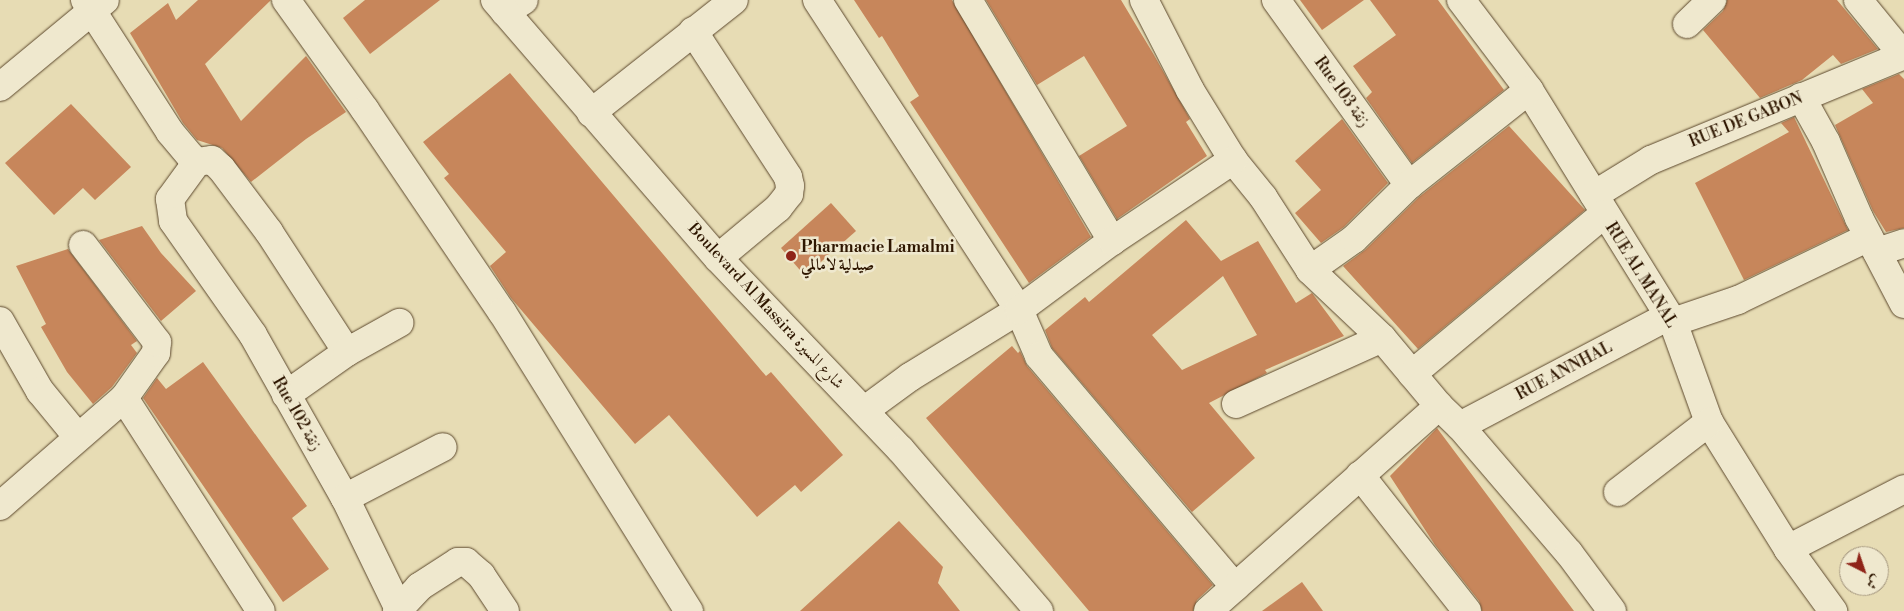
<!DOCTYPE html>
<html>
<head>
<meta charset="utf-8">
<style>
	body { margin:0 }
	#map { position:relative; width:1904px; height:611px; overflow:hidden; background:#e7dcb4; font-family:"Libre Bodoni",Amiri,serif }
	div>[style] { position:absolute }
	.building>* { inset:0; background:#c7865b }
	.roads { filter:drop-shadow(0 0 1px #5c482d) drop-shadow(0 0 1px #5c482d) }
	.street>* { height:28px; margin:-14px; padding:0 14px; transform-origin:14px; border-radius:14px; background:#efe8ce }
	.secondary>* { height:28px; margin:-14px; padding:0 14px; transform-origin:14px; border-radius:14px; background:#efe8ce }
	.dots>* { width:14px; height:14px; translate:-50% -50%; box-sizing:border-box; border:2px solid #efe8ce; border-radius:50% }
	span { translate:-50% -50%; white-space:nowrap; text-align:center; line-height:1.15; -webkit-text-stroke:5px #efe8ce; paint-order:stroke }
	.street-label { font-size:16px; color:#2e1600 }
	.poi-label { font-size:16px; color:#2e1600; font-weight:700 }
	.left { translate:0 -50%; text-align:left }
	.north { position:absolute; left:1839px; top:546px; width:50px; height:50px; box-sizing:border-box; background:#efe8ce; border:1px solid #a2947c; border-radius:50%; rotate:139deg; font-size:14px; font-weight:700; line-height:20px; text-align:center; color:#2e1600 }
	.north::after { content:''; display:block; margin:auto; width:18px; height:22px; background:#8f2418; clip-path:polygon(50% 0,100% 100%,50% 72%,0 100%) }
</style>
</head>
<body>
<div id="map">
	<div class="building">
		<i style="clip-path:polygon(198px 0,271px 0,205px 64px,241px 121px,306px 56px,346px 112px,306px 139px,251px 182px,222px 148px,197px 140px,183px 123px,130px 33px,168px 3px,176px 20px)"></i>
		<i style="clip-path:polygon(365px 0,440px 0,370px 54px,343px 18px)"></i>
		<i style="clip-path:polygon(854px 0,952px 0,1091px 237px,1029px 283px,910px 102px,919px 96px,882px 36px,879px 38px)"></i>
		<i style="clip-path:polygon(986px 0,1121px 0,1154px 55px,1190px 119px,1186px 122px,1207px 156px,1117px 219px,1079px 156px,1127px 126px,1084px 56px,1037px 85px)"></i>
		<i style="clip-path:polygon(1300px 0,1364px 0,1322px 30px)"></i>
		<i style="clip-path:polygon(1370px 0,1438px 0,1504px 90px,1412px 163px,1366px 98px,1372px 92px,1353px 66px,1396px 35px)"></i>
		<i style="clip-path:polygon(1727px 0,1837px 0,1878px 49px,1841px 64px,1833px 55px,1802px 80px,1760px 98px,1703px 30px,1723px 11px)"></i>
		<i style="clip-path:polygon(510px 73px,766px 376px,771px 372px,843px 455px,801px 492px,795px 485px,757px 517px,669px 415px,635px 444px,511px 298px,490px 266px,506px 252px,444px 178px,449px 174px,423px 142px)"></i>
		<i style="clip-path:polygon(1899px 74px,1904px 79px,1904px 228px,1886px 232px,1873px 211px,1835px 125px,1873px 103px,1862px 89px)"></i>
		<i style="clip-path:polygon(71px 104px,131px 167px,95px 200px,83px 188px,54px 215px,5px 163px)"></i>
		<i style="clip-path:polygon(1794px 117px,1848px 230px,1744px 280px,1695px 183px,1789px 132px,1781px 123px)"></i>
		<i style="clip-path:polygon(1342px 119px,1388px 183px,1344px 227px,1321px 243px,1295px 213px,1321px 190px,1295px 161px)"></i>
		<i style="clip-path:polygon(1509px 126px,1585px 210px,1418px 349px,1343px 266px,1365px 250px,1419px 197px)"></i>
		<i style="clip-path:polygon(831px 203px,856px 231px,805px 276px,781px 248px)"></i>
		<i style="clip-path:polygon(evenodd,1186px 220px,1221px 261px,1258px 241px,1296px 303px,1312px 293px,1344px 336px,1265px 370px,1267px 373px,1209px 403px,1255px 458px,1192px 512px,1052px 348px,1045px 330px,1085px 297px,1089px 302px,1186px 220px,1223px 276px,1257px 335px,1182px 370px,1152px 335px,1223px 276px)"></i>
		<i style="clip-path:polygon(142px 226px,161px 253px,196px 291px,161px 321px,99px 240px)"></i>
		<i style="clip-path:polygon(68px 249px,137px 341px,131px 345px,137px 353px,112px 387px,93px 404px,67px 372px,41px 327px,46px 324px,16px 266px)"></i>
		<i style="clip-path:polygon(1012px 346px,1018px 353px,1020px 351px,1027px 366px,1213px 585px,1197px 600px,1193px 611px,1089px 611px,926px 418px)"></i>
		<i style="clip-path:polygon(203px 362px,307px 506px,292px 518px,329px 569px,283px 602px,143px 398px,157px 378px,166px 389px)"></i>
		<i style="clip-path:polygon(1437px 428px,1574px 611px,1482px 611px,1479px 601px,1435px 545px,1390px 476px)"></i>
		<i style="clip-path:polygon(899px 521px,943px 567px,938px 583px,960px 611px,800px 611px)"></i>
		<i style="clip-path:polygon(1302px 582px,1323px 611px,1262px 611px)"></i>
	</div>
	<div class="roads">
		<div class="street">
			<i style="left:85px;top:0;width:157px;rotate:57.2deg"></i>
			<i style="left:170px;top:132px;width:33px;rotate:50deg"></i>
			<i style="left:191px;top:157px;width:8px;rotate:40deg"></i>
			<i style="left:197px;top:162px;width:15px;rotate:-8deg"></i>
			<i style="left:212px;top:160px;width:12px;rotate:42deg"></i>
			<i style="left:221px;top:168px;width:80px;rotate:53.1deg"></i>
			<i style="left:269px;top:232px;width:143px;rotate:57deg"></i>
			<i style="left:286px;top:0;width:135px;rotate:54.3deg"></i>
			<i style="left:365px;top:110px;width:244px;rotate:55.9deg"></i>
			<i style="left:502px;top:312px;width:353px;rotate:58deg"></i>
			<i style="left:817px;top:0;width:370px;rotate:56.9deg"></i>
			<i style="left:1019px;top:310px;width:50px;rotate:66.5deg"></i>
			<i style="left:1039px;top:356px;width:303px;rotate:49.7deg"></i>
			<i style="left:968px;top:0;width:281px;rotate:59.1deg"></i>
			<i style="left:1144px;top:0;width:101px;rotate:62.9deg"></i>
			<i style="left:1190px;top:90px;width:82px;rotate:58.4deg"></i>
			<i style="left:1233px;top:160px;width:48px;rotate:51deg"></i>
			<i style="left:1263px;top:197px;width:87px;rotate:57.2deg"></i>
			<i style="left:1310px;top:270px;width:99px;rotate:43.4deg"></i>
			<i style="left:1382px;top:338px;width:89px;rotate:50deg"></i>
			<i style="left:1439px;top:406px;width:29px;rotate:44deg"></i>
			<i style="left:1460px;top:426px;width:167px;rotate:49.4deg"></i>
			<i style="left:1569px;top:553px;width:72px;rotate:53.4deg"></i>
			<i style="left:1276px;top:0;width:228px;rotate:54.3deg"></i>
			<i style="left:1461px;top:0;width:113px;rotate:52.9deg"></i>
			<i style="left:1529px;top:90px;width:273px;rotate:58.2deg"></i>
			<i style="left:1673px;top:322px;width:106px;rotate:70.2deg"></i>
			<i style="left:1709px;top:422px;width:150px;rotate:58.1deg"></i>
			<i style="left:1788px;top:549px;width:77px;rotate:54deg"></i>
			<i style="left:1858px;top:0;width:71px;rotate:50.7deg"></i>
			<i style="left:505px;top:12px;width:22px;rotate:-32deg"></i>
			<i style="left:1687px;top:24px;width:35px;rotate:-44deg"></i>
			<i style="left:693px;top:31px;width:174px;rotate:56.9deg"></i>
			<i style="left:788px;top:177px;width:9px;rotate:77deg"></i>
			<i style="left:790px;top:186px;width:8px;rotate:97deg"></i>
			<i style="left:789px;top:194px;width:18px;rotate:128deg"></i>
			<i style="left:778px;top:208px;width:78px;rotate:140.2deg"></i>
			<i style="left:0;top:87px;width:136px;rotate:-39.6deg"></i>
			<i style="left:1801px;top:97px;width:51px;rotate:60.9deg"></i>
			<i style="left:1826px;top:142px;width:83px;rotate:66.5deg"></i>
			<i style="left:1859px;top:218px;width:97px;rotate:62.4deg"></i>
			<i style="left:591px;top:113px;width:182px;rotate:-38.3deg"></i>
			<i style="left:197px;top:162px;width:46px;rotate:126.1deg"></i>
			<i style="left:170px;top:199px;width:22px;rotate:82deg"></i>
			<i style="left:173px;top:221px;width:139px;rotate:54.9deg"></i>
			<i style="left:253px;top:335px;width:187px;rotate:60.6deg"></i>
			<i style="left:345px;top:498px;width:123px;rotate:64.1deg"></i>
			<i style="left:1594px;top:195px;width:67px;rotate:-31.6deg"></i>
			<i style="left:1651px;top:160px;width:274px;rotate:-22.5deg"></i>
			<i style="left:1877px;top:252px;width:28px;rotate:-18deg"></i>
			<i style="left:1310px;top:270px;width:54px;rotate:-35.2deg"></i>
			<i style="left:1354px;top:239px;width:77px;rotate:-44.5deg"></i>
			<i style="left:1409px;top:185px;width:153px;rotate:-38.4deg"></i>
			<i style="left:0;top:321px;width:81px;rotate:60.3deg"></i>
			<i style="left:40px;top:391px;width:58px;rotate:50.6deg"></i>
			<i style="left:1673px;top:322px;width:69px;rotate:-18.7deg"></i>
			<i style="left:1738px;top:300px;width:145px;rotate:-25.7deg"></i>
			<i style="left:1412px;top:374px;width:250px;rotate:-39.8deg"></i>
			<i style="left:286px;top:395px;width:75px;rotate:-35.2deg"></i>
			<i style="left:347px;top:352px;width:60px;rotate:-29.1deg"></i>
			<i style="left:124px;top:398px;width:253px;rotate:57.3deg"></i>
			<i style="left:1236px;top:404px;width:160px;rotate:-24.3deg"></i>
			<i style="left:865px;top:410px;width:56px;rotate:-36.3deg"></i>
			<i style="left:910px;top:377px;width:128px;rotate:-31.6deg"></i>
			<i style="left:1019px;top:310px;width:116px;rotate:-36.6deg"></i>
			<i style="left:1112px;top:241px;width:146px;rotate:-33.8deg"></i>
			<i style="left:1460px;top:426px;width:234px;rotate:-27.8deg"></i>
			<i style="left:1360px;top:475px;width:173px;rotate:51.8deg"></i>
			<i style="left:1618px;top:492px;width:115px;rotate:-37.6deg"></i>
			<i style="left:345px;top:498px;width:110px;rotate:-27.5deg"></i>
			<i style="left:0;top:506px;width:164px;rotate:-41.1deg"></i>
			<i style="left:124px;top:398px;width:55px;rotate:-54.6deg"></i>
			<i style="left:156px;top:353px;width:11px;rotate:-85deg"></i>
			<i style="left:157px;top:342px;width:122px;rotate:-127.3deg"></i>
			<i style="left:1788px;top:549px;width:131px;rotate:-27.3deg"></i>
			<i style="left:397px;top:611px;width:33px;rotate:-47deg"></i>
			<i style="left:419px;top:587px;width:46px;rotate:-32.7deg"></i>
			<i style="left:458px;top:562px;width:8px"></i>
			<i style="left:466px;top:562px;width:20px;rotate:41deg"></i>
			<i style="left:481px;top:575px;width:43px;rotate:56.3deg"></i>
			<i style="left:1208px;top:611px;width:309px;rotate:-41.6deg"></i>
		</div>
		<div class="secondary">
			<i style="left:495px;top:0;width:341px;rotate:49.2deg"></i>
			<i style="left:718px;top:258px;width:265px;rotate:46.4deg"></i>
			<i style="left:901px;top:450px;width:212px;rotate:49.4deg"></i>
		</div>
	</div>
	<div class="dots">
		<i style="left:791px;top:256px;background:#8f2418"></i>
	</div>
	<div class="street-label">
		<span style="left:1342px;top:92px;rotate:54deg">Rue 103 زنقة</span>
		<span style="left:1746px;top:120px;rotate:-22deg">RUE DE GABON</span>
		<span style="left:1641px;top:275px;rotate:58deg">RUE AL MANAL</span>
		<span style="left:766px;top:306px;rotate:47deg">Boulevard Al Massira شارع المسيرة</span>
		<span style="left:1564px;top:371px;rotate:-28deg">RUE ANNHAL</span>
		<span style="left:297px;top:414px;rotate:60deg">Rue 102 زنقة</span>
	</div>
	<div class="poi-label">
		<span class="left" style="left:801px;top:256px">Pharmacie Lamalmi<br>صيدلية لامالمي</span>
	</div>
	<div class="north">ش</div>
</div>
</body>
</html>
